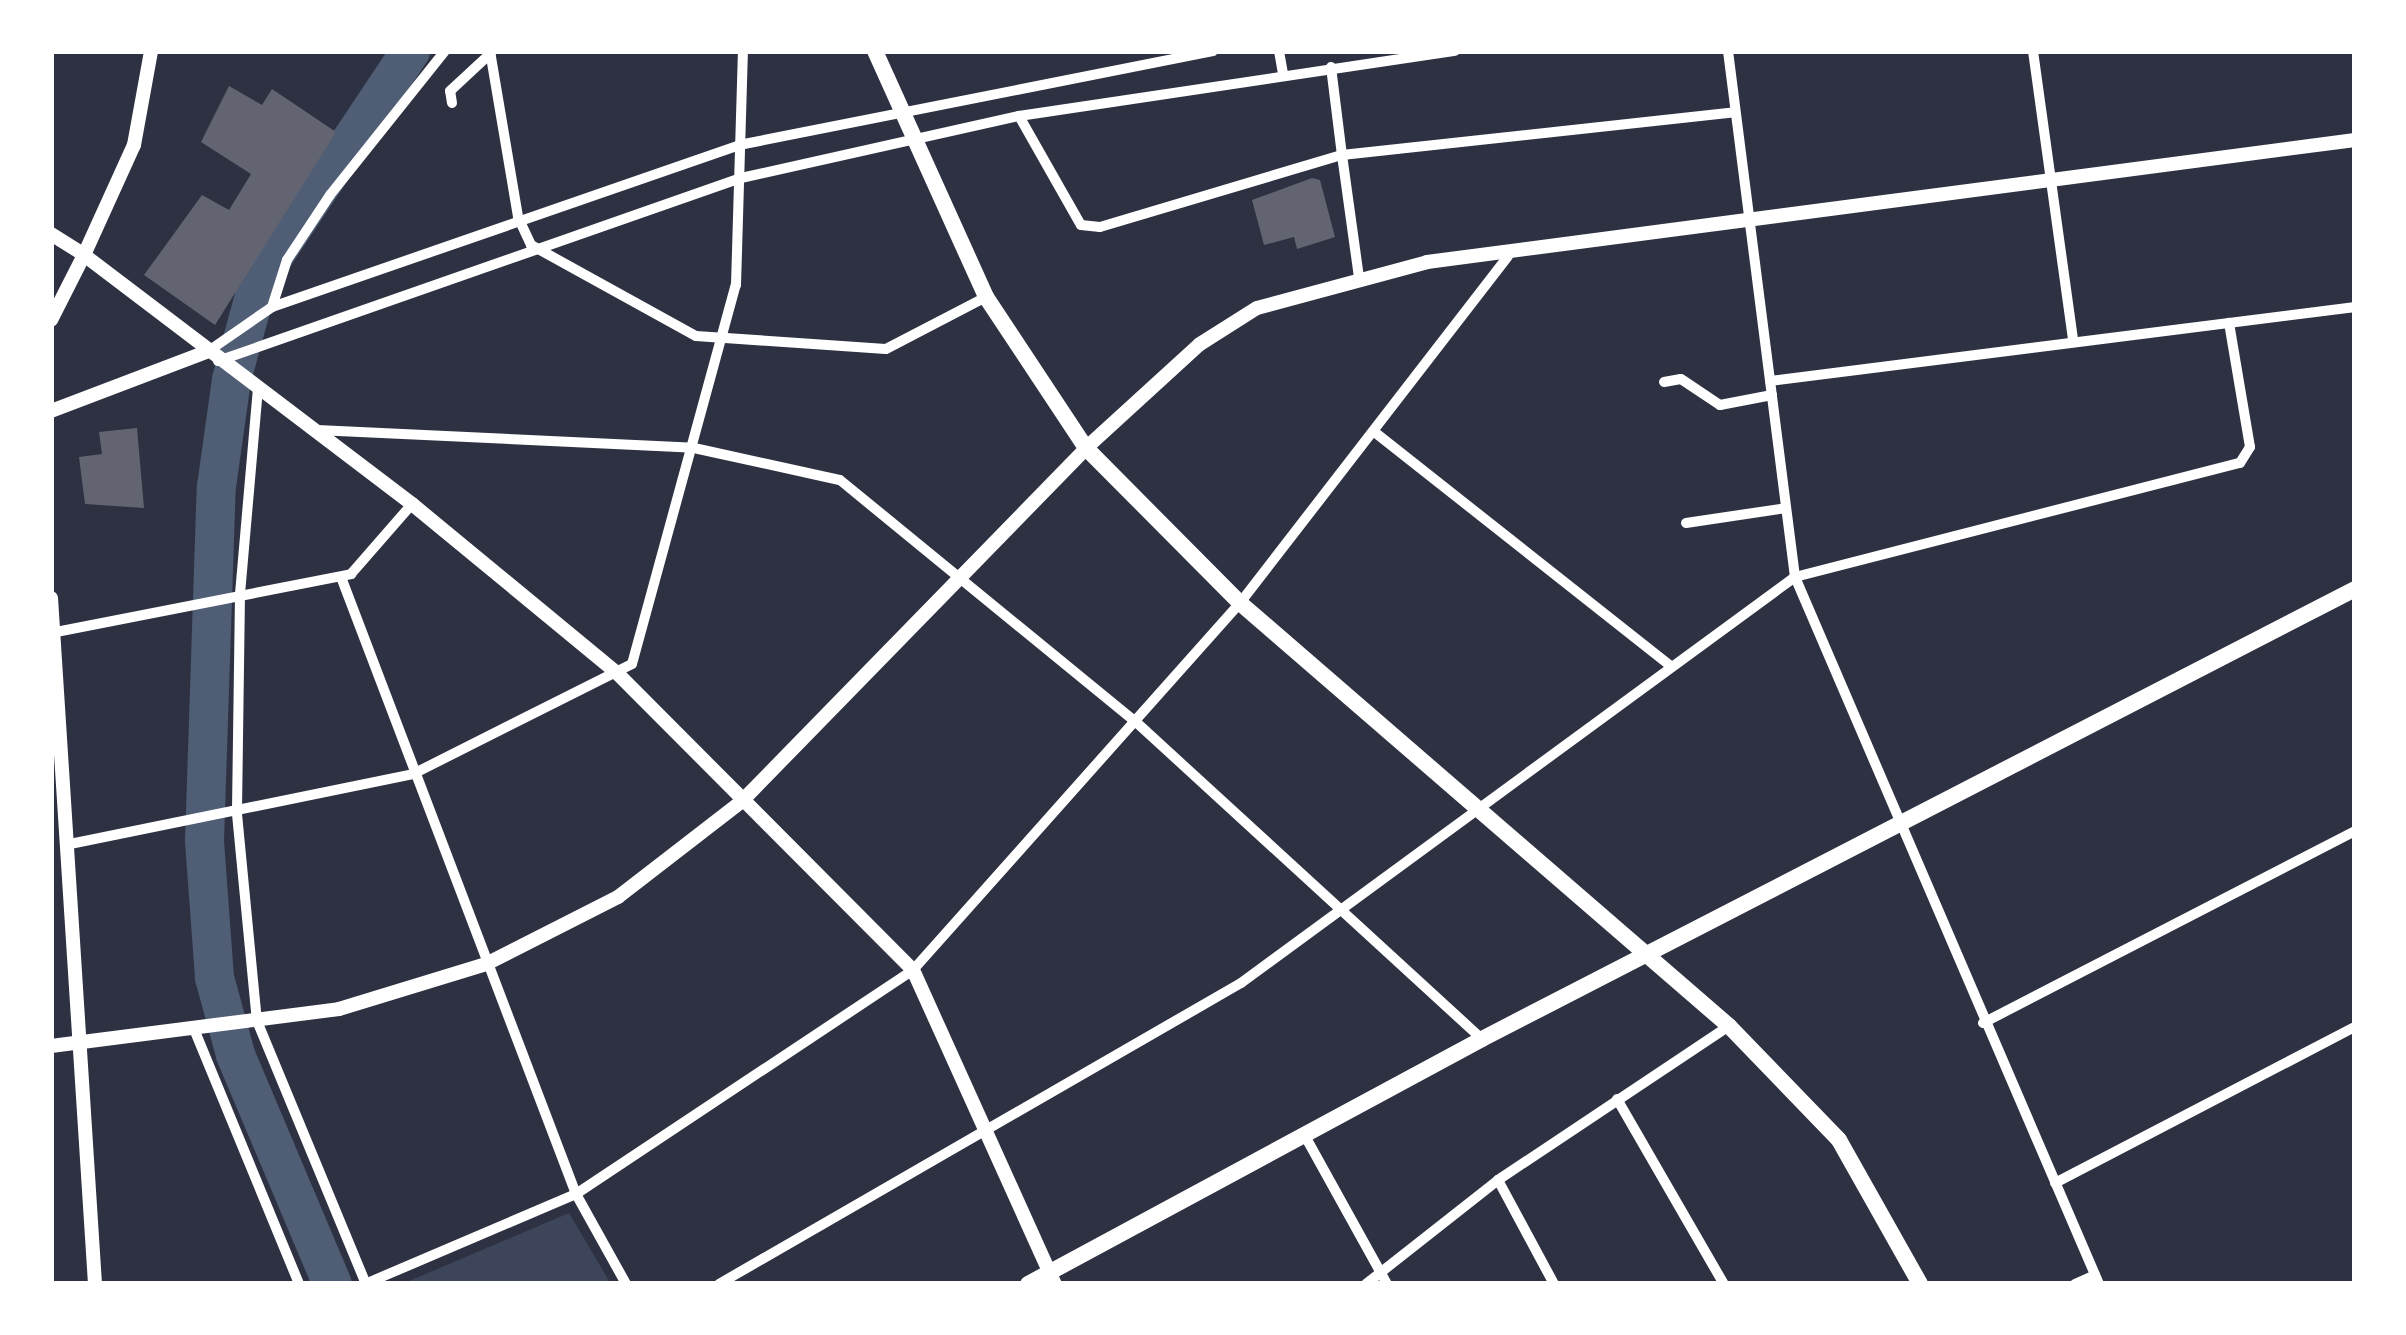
<!DOCTYPE html>
<html>
<head>
<meta charset="utf-8">
<style>
	body { margin:0 }
	#map { position:relative; width:2406px; height:1335px; overflow:hidden; background:#2d3142; font-family:Helvetica,sans-serif }
	div>[style] { position:absolute }
	.green>* { inset:0; background:#3c4559 }
	.river>* { height:39px; margin:-19.5px; padding:0 19.5px; transform-origin:19.5px; border-radius:19.5px; background:#4f5d75 }
	.building>* { inset:0; background:#626471 }
	.minor>* { height:10px; margin:-5px; padding:0 5px; transform-origin:5px; border-radius:5px; background:#fff }
	.tertiary>* { height:14px; margin:-7px; padding:0 7px; transform-origin:7px; border-radius:7px; background:#fff }
	.primary>* { height:16px; margin:-8px; padding:0 8px; transform-origin:8px; border-radius:8px; background:#fff }
	.trunk>* { height:16px; margin:-8px; padding:0 8px; transform-origin:8px; border-radius:8px; background:#fff }
	span { translate:-50% -50%; white-space:nowrap; text-align:center; line-height:1.15; -webkit-text-stroke:10px #fff; paint-order:stroke }
	.frame { position:absolute; inset:0; border:54px solid #fff; pointer-events:none }
</style>
</head>
<body>
<div id="map">
	<div class="green">
		<i style="clip-path:polygon(569px 1213px,611px 1284px,402px 1284px)"></i>
	</div>
	<div class="river">
		<i style="left:332px;top:1284px;width:250px;rotate:-112.9deg"></i>
		<i style="left:235px;top:1054px;width:80px;rotate:-105.3deg"></i>
		<i style="left:214px;top:977px;width:137px;rotate:-94.2deg"></i>
		<i style="left:204px;top:840px;width:354px;rotate:-88.1deg"></i>
		<i style="left:216px;top:486px;width:108px;rotate:-82deg"></i>
		<i style="left:231px;top:379px;width:106px;rotate:-74.6deg"></i>
		<i style="left:259px;top:277px;width:272px;rotate:-56.3deg"></i>
	</div>
	<div class="building">
		<i style="clip-path:polygon(229px 86px,262px 105px,272px 89px,336px 132px,215px 325px,144px 275px,202px 195px,229px 210px,251px 174px,201px 142px)"></i>
		<i style="clip-path:polygon(1312px 178px,1320px 180px,1335px 237px,1297px 249px,1294px 237px,1264px 245px,1252px 200px)"></i>
		<i style="clip-path:polygon(137px 428px,144px 508px,85px 504px,79px 457px,102px 454px,99px 432px)"></i>
	</div>
	<div class="minor">
		<i style="left:490px;top:51px;width:168px;rotate:80.4deg"></i>
		<i style="left:518px;top:217px;width:31px;rotate:65deg"></i>
		<i style="left:531px;top:245px;width:188px;rotate:28.9deg"></i>
		<i style="left:696px;top:336px;width:190px;rotate:3.9deg"></i>
		<i style="left:886px;top:349px;width:113px;rotate:-27.5deg"></i>
		<i style="left:1279px;top:51px;width:22px;rotate:80deg"></i>
		<i style="left:1728px;top:51px;width:530px;rotate:82.74deg"></i>
		<i style="left:1795px;top:577px;width:770px;rotate:66.73deg"></i>
		<i style="left:2033px;top:51px;width:292px;rotate:82.1deg"></i>
		<i style="left:1331px;top:67px;width:89px;rotate:82.9deg"></i>
		<i style="left:1342px;top:155px;width:395px;rotate:-6.2deg"></i>
		<i style="left:452px;top:103px;width:12px;rotate:-99deg"></i>
		<i style="left:450px;top:91px;width:56px;rotate:-42.8deg"></i>
		<i style="left:1019px;top:116px;width:125px;rotate:60.4deg"></i>
		<i style="left:1081px;top:225px;width:19px;rotate:6deg"></i>
		<i style="left:1100px;top:227px;width:252px;rotate:-16.6deg"></i>
		<i style="left:1342px;top:155px;width:123px;rotate:82.1deg"></i>
		<i style="left:272px;top:307px;width:494px;rotate:-19.1deg"></i>
		<i style="left:739px;top:145px;width:483px;rotate:-11.2deg"></i>
		<i style="left:207px;top:352px;width:79px;rotate:-34.7deg"></i>
		<i style="left:272px;top:307px;width:49px;rotate:-72.3deg"></i>
		<i style="left:287px;top:260px;width:78px;rotate:-56.5deg"></i>
		<i style="left:330px;top:195px;width:184px;rotate:-51.4deg"></i>
		<i style="left:218px;top:361px;width:554px;rotate:-19.29deg"></i>
		<i style="left:741px;top:178px;width:285px;rotate:-12.6deg"></i>
		<i style="left:1019px;top:116px;width:441px;rotate:-8.5deg"></i>
		<i style="left:1770px;top:381px;width:590px;rotate:-7.21deg"></i>
		<i style="left:1664px;top:382px;width:17px;rotate:-10deg"></i>
		<i style="left:1681px;top:379px;width:47px;rotate:33.7deg"></i>
		<i style="left:1720px;top:405px;width:53px;rotate:-10.9deg"></i>
		<i style="left:258px;top:388px;width:208px;rotate:95deg"></i>
		<i style="left:240px;top:595px;width:219px;rotate:90.8deg"></i>
		<i style="left:237px;top:814px;width:208px;rotate:84.5deg"></i>
		<i style="left:257px;top:1021px;width:285px;rotate:67.5deg"></i>
		<i style="left:317px;top:430px;width:377px;rotate:2.7deg"></i>
		<i style="left:694px;top:448px;width:149px;rotate:12.4deg"></i>
		<i style="left:840px;top:480px;width:382px;rotate:39.3deg"></i>
		<i style="left:1136px;top:722px;width:469px;rotate:42.5deg"></i>
		<i style="left:1377px;top:434px;width:372px;rotate:38.3deg"></i>
		<i style="left:1686px;top:523px;width:101px;rotate:-8.5deg"></i>
		<i style="left:341px;top:577px;width:660px;rotate:69.15deg"></i>
		<i style="left:576px;top:1194px;width:103px;rotate:60.9deg"></i>
		<i style="left:51px;top:633px;width:306px;rotate:-11.1deg"></i>
		<i style="left:351px;top:574px;width:93px;rotate:-48.9deg"></i>
		<i style="left:70px;top:844px;width:350px;rotate:-11.5deg"></i>
		<i style="left:413px;top:774px;width:245px;rotate:-26.7deg"></i>
		<i style="left:632px;top:664px;width:393px;rotate:-74.7deg"></i>
		<i style="left:736px;top:285px;width:234px;rotate:-88.3deg"></i>
		<i style="left:1983px;top:1023px;width:419px;rotate:-27.3deg"></i>
		<i style="left:194px;top:1029px;width:276px;rotate:67.6deg"></i>
		<i style="left:1617px;top:1099px;width:214px;rotate:60deg"></i>
		<i style="left:1305px;top:1136px;width:169px;rotate:61deg"></i>
		<i style="left:1498px;top:1180px;width:118px;rotate:61.7deg"></i>
		<i style="left:2055px;top:1183px;width:338px;rotate:-27.5deg"></i>
		<i style="left:365px;top:1284px;width:229px;rotate:-23.1deg"></i>
		<i style="left:576px;top:1194px;width:405px;rotate:-33.6deg"></i>
		<i style="left:913px;top:970px;width:492px;rotate:-48.3deg"></i>
		<i style="left:1240px;top:603px;width:438px;rotate:-52.3deg"></i>
		<i style="left:719px;top:1284px;width:603px;rotate:-29.97deg"></i>
		<i style="left:1241px;top:983px;width:687px;rotate:-36.24deg"></i>
		<i style="left:1795px;top:577px;width:459px;rotate:-14.4deg"></i>
		<i style="left:2240px;top:463px;width:19px;rotate:-58deg"></i>
		<i style="left:2250px;top:447px;width:126px;rotate:-99.6deg"></i>
		<i style="left:1366px;top:1284px;width:168px;rotate:-38.2deg"></i>
		<i style="left:1498px;top:1180px;width:278px;rotate:-33.7deg"></i>
		<i style="left:2075px;top:1284px;width:22px;rotate:-24deg"></i>
	</div>
	<div class="tertiary">
		<i style="left:51px;top:234px;width:39px;rotate:32deg"></i>
		<i style="left:84px;top:255px;width:121px;rotate:-65.6deg"></i>
		<i style="left:134px;top:145px;width:96px;rotate:-79.7deg"></i>
		<i style="left:51px;top:320px;width:73px;rotate:-63.1deg"></i>
		<i style="left:84px;top:255px;width:412px;rotate:37.2deg"></i>
		<i style="left:412px;top:504px;width:267px;rotate:39.5deg"></i>
		<i style="left:618px;top:674px;width:418px;rotate:45.1deg"></i>
		<i style="left:913px;top:970px;width:345px;rotate:65.7deg"></i>
		<i style="left:51px;top:411px;width:166px;rotate:-20.8deg"></i>
		<i style="left:51px;top:598px;width:687px;rotate:86.33deg"></i>
		<i style="left:51px;top:1046px;width:290px;rotate:-7.3deg"></i>
		<i style="left:339px;top:1009px;width:154px;rotate:-17deg"></i>
		<i style="left:486px;top:964px;width:148px;rotate:-26.9deg"></i>
		<i style="left:618px;top:897px;width:157px;rotate:-37.7deg"></i>
		<i style="left:742px;top:801px;width:493px;rotate:-45.7deg"></i>
		<i style="left:1086px;top:448px;width:154px;rotate:-42.4deg"></i>
		<i style="left:1200px;top:344px;width:67px;rotate:-32.3deg"></i>
		<i style="left:1257px;top:308px;width:176px;rotate:-15.1deg"></i>
		<i style="left:1427px;top:262px;width:936px;rotate:-7.49deg"></i>
	</div>
	<div class="primary">
		<i style="left:875px;top:51px;width:270px;rotate:65.7deg"></i>
		<i style="left:986px;top:297px;width:181px;rotate:56.5deg"></i>
		<i style="left:1086px;top:448px;width:218px;rotate:45.2deg"></i>
		<i style="left:1240px;top:603px;width:647px;rotate:40.86deg"></i>
		<i style="left:1729px;top:1026px;width:158px;rotate:46deg"></i>
		<i style="left:1839px;top:1140px;width:165px;rotate:60.6deg"></i>
	</div>
	<div class="trunk">
		<i style="left:1028px;top:1284px;width:516px;rotate:-28.35deg"></i>
		<i style="left:1482px;top:1039px;width:982px;rotate:-27.27deg"></i>
	</div>
	<div class="frame"></div>
</div>
</body>
</html>
